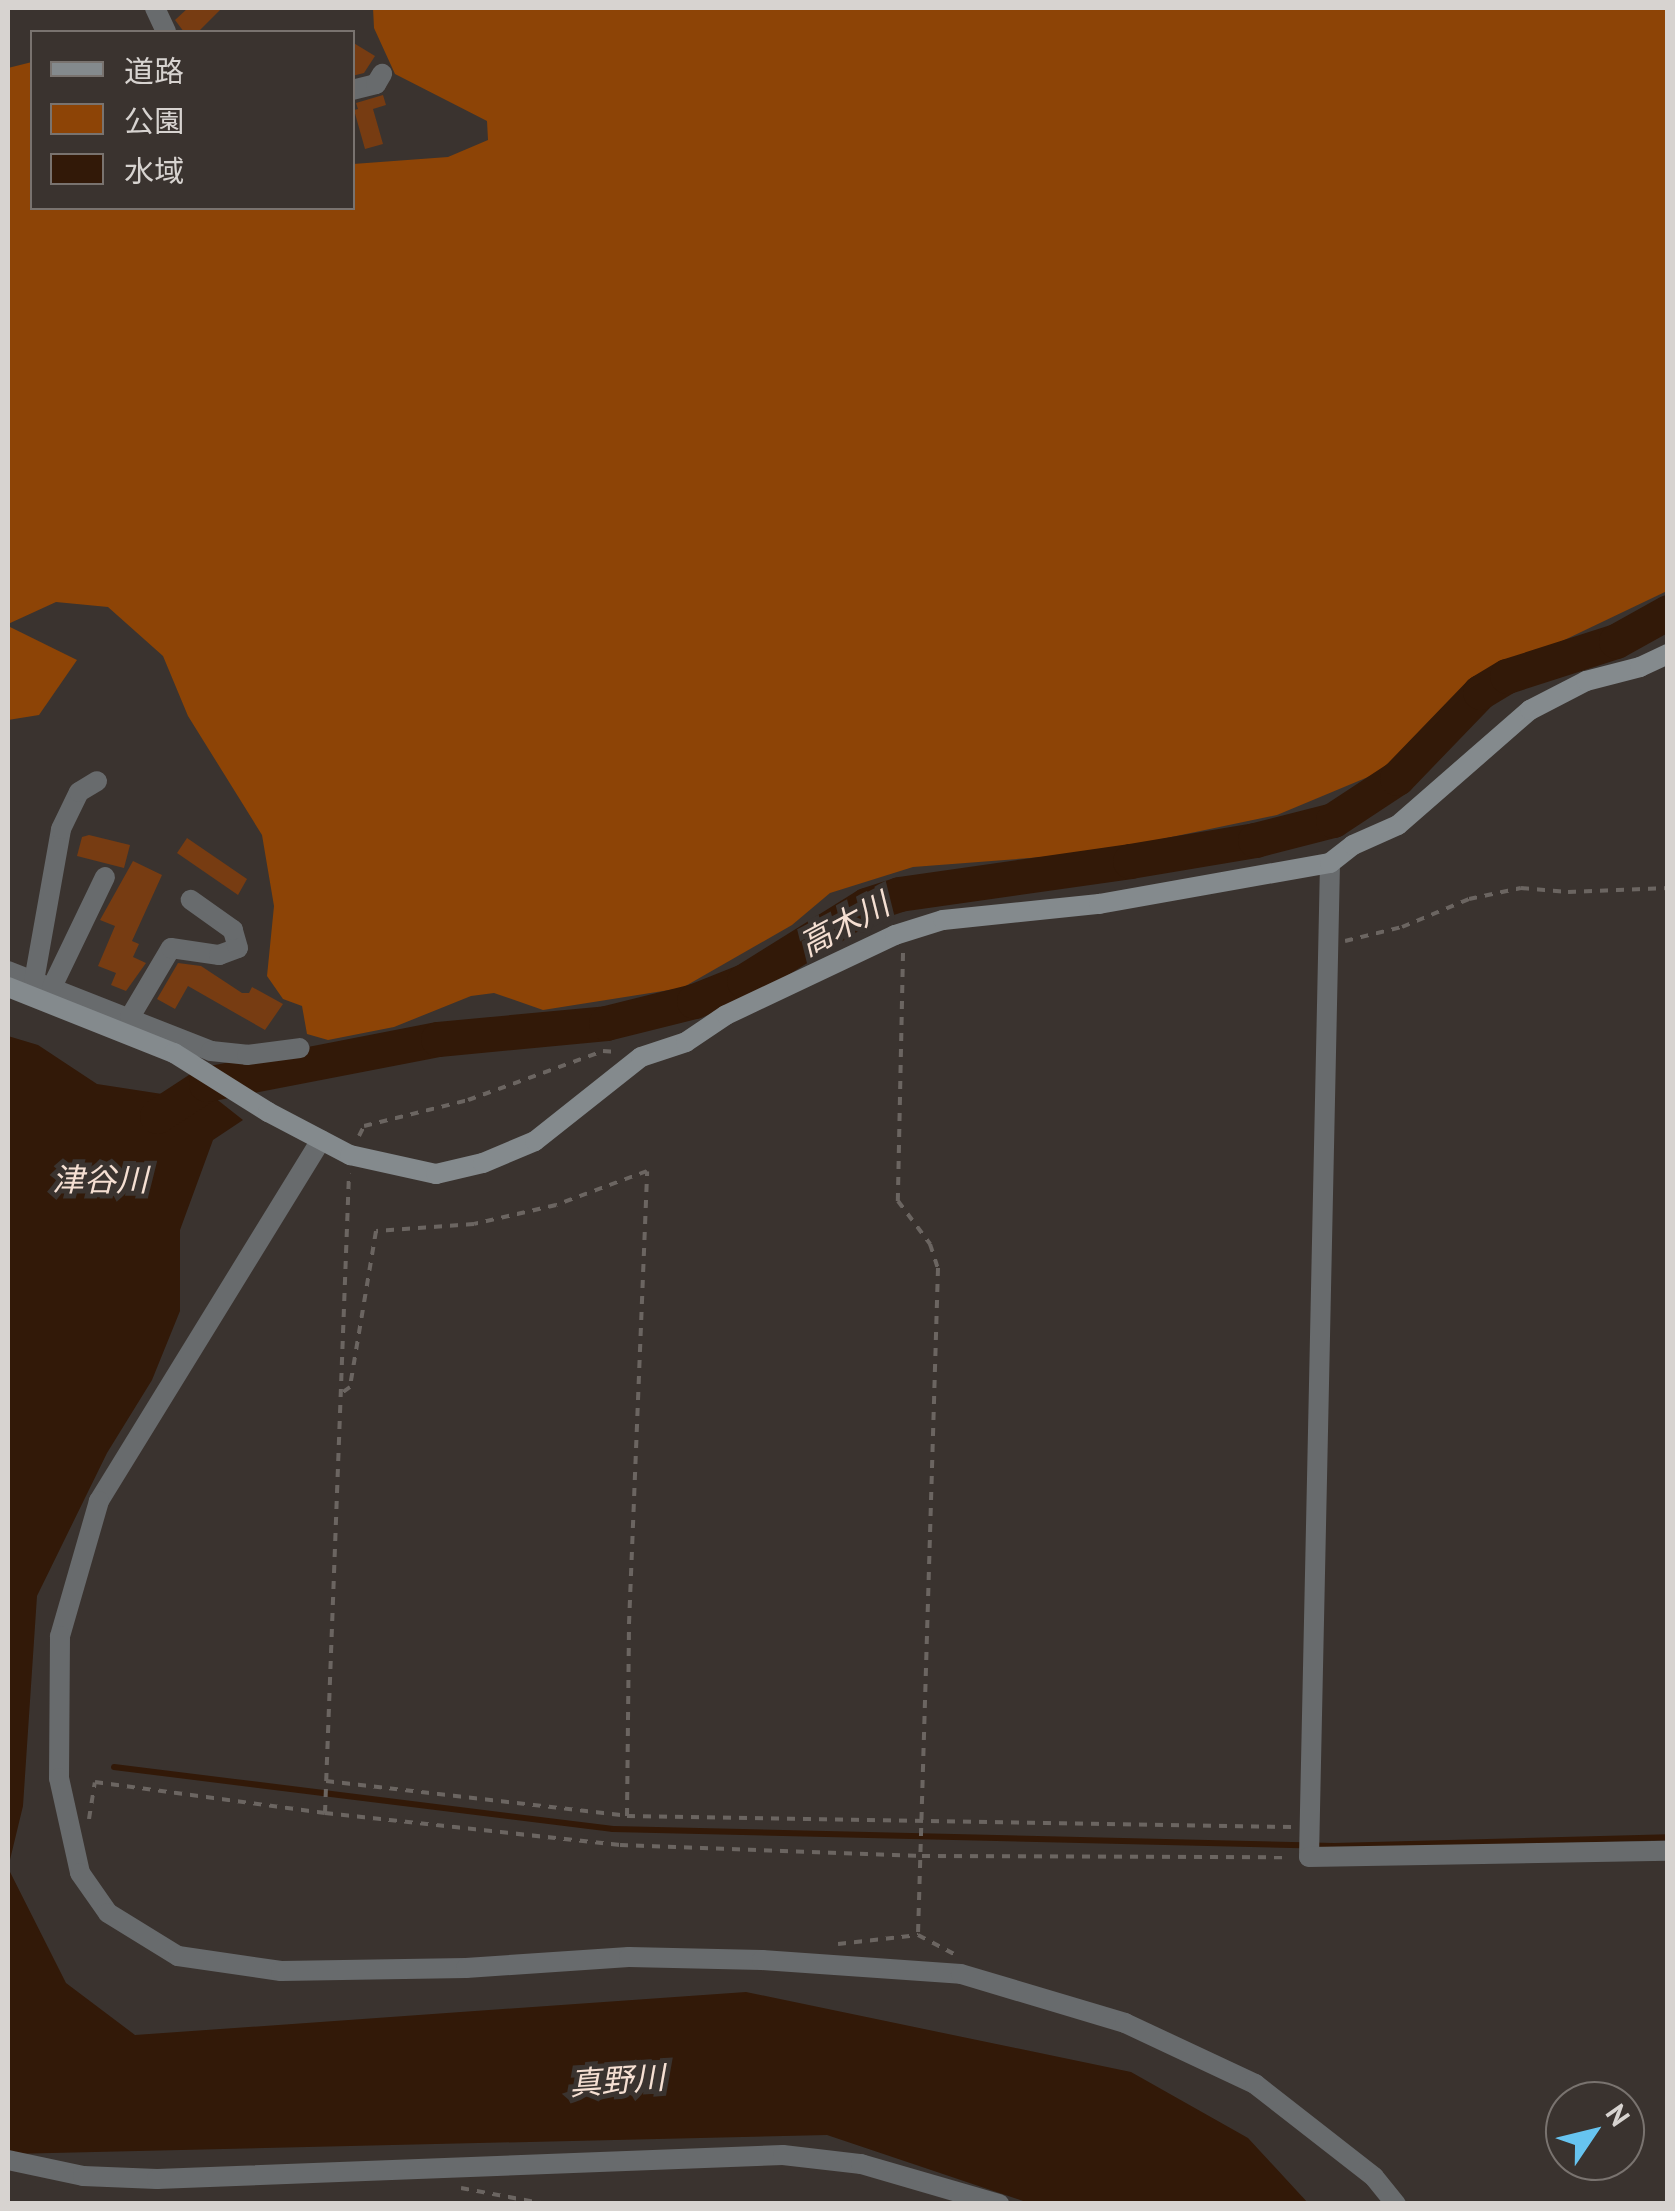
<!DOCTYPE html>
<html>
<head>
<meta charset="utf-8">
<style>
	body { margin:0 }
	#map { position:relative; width:1675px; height:2211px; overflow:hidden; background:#3a332f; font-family:"PT Sans","Noto Sans JP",sans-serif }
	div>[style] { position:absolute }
	.green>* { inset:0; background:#8d4406 }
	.water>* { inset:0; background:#321908 }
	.stream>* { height:6px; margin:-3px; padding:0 3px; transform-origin:3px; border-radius:3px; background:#321908 }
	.river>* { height:35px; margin:-17.5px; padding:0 17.5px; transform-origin:17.5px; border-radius:17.5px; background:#321908 }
	.building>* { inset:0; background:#773c12 }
	.path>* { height:4px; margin-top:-2px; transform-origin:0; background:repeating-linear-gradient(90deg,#6b6561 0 8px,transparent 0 16px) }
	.street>* { height:20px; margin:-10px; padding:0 10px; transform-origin:10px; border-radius:10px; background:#686b6d }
	.secondary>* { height:20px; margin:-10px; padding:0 10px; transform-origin:10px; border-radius:10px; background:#848a8d }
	span { translate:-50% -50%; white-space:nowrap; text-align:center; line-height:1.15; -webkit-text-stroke:10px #3a332f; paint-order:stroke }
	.water-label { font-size:32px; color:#f5dfd2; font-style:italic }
	.frame { position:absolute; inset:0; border:10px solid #d7d3d0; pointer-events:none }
	.legend { position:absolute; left:30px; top:30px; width:325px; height:180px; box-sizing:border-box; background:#3a332f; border:2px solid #79736f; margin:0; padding:12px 18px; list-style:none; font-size:30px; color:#d7d3d0 }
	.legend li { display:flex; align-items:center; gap:20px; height:50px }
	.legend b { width:50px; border:2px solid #79736f }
	.north { position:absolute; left:1545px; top:2081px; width:100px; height:100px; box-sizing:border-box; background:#3a332f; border:2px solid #79736f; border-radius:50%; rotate:55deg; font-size:28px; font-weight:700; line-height:40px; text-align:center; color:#d7d3d0 }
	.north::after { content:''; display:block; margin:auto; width:35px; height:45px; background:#67c4f0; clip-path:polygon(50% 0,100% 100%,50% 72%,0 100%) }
</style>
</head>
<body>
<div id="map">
	<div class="green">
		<i style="clip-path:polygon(373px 8px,1667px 8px,1667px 591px,1462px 689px,1380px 772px,1277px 815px,1095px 853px,913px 867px,830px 893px,792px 925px,682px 988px,543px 1010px,494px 993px,471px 996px,394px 1027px,328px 1040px,307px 1034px,302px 1006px,283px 999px,267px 976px,274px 906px,262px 835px,188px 716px,163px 656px,108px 607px,56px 602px,8px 624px,8px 68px,32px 62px,32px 208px,352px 208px,353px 164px,448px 157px,488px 140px,487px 121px,395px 74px,374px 28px)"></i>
		<i style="clip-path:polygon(8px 626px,77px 660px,39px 715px,8px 720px)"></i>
	</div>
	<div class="water">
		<i style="clip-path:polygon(8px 1036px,38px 1045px,97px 1084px,162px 1094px,205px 1090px,243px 1120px,213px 1140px,180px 1230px,180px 1311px,152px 1380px,107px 1453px,37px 1596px,23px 1806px,8px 1868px,66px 1983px,135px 2035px,746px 1992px,1131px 2072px,1248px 2138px,1308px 2203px,1029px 2203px,827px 2135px,9px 2154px,8px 2152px)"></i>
	</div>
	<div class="stream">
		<i style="left:114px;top:1767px;width:503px;rotate:7.08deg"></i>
		<i style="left:613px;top:1829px;width:721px;rotate:1.35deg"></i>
		<i style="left:1334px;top:1846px;width:334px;rotate:-1.5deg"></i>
	</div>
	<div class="river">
		<i style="left:157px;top:1116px;width:59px;rotate:-33.1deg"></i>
		<i style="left:206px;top:1084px;width:236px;rotate:-11deg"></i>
		<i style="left:438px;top:1039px;width:169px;rotate:-5.4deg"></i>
		<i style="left:606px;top:1023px;width:91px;rotate:-14deg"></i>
		<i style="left:694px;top:1001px;width:54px;rotate:-21.8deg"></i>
		<i style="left:744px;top:981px;width:144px;rotate:-31.9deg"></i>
		<i style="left:866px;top:905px;width:35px;rotate:-18deg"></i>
		<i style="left:899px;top:894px;width:233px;rotate:-8.1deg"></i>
		<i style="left:1130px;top:861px;width:127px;rotate:-9.5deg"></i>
		<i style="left:1255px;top:840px;width:81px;rotate:-14.4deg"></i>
		<i style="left:1333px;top:820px;width:77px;rotate:-33.3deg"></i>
		<i style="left:1397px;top:778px;width:120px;rotate:-46deg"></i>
		<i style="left:1480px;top:692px;width:31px;rotate:-31deg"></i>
		<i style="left:1507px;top:676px;width:114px;rotate:-17.8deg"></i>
		<i style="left:1616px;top:641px;width:60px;rotate:-29.1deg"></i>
	</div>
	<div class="building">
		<i style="clip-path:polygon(188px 8px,222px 8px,198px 32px,184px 32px,175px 20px)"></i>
		<i style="clip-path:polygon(352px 42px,375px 56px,364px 73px,352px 76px)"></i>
		<i style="clip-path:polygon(383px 95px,386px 105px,373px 109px,383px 144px,365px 149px,354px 110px,358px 109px,356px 103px)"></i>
		<i style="clip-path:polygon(89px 835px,130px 845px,124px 868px,77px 856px,82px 837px)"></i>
		<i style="clip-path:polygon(187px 838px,247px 879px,238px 895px,177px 853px)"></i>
		<i style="clip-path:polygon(133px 861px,162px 875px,132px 941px,139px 944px,133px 957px,146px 963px,126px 991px,111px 985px,116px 973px,98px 966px,115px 926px,100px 920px)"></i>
		<i style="clip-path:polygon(178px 963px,201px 966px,242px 993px,249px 993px,252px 987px,283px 1004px,265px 1030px,188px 986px,175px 1009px,157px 999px)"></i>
	</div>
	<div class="path">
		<i style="left:1345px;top:941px;width:59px;rotate:-13.8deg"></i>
		<i style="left:1402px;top:927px;width:73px;rotate:-22.7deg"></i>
		<i style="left:1469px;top:899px;width:53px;rotate:-11.9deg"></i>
		<i style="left:1521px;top:888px;width:47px;rotate:4.9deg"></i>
		<i style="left:1568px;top:892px;width:100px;rotate:-2.3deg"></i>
		<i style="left:903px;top:953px;width:248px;rotate:91.2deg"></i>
		<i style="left:898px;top:1201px;width:54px;rotate:53.3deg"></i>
		<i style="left:930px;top:1244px;width:25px;rotate:72deg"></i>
		<i style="left:938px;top:1268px;width:667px;rotate:91.72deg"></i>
		<i style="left:918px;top:1935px;width:41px;rotate:27.8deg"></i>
		<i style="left:359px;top:1136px;width:11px;rotate:-63deg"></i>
		<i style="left:364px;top:1126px;width:107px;rotate:-14deg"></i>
		<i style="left:468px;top:1100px;width:144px;rotate:-19.9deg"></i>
		<i style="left:603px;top:1051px;width:14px;rotate:4deg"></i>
		<i style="left:326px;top:1781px;width:303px;rotate:6.6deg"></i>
		<i style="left:627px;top:1816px;width:192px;rotate:-89.4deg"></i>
		<i style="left:629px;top:1624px;width:453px;rotate:-87.7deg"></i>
		<i style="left:647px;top:1171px;width:97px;rotate:159.5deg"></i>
		<i style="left:556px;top:1205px;width:84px;rotate:167deg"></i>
		<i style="left:474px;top:1224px;width:98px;rotate:175.9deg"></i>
		<i style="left:376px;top:1231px;width:158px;rotate:99.5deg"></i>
		<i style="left:350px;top:1387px;width:14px;rotate:144deg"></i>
		<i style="left:325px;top:1813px;width:640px;rotate:-87.85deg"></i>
		<i style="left:627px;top:1816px;width:666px;rotate:0.95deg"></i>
		<i style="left:89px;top:1819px;width:37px;rotate:-81deg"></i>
		<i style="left:95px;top:1782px;width:232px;rotate:7.7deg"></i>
		<i style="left:325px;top:1813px;width:297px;rotate:6.2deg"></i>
		<i style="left:620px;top:1845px;width:302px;rotate:2.1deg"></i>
		<i style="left:922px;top:1856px;width:367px;rotate:0.2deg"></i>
		<i style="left:838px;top:1944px;width:81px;rotate:-6.4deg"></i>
		<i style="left:461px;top:2188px;width:86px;rotate:10.7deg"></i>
	</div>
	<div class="street">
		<i style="left:155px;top:8px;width:26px;rotate:65deg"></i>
		<i style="left:352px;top:90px;width:25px;rotate:-14deg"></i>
		<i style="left:376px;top:84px;width:12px;rotate:-59deg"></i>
		<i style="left:1330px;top:863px;width:994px;rotate:91.21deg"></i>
		<i style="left:1309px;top:1857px;width:359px;rotate:-1deg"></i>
		<i style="left:8px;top:971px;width:218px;rotate:21.5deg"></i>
		<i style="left:211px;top:1051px;width:36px;rotate:6deg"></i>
		<i style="left:247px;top:1055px;width:53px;rotate:-7.5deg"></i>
		<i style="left:34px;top:981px;width:154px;rotate:-79.9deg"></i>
		<i style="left:61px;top:829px;width:41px;rotate:-64.1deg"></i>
		<i style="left:79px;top:792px;width:21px;rotate:-31deg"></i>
		<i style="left:52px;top:987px;width:122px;rotate:-64.3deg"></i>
		<i style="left:130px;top:1017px;width:80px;rotate:-59.3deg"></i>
		<i style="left:171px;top:948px;width:49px;rotate:8.3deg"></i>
		<i style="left:219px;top:955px;width:20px;rotate:-20deg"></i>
		<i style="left:238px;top:948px;width:19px;rotate:-106deg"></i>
		<i style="left:233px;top:930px;width:52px;rotate:-144.5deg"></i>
		<i style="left:321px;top:1140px;width:424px;rotate:121.6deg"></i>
		<i style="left:99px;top:1501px;width:141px;rotate:106.1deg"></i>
		<i style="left:60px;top:1636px;width:142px;rotate:90.4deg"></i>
		<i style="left:59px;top:1778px;width:97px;rotate:77.5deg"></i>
		<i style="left:80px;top:1873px;width:49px;rotate:55deg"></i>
		<i style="left:108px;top:1913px;width:82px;rotate:31.6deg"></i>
		<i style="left:178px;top:1956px;width:104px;rotate:8.3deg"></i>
		<i style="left:281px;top:1971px;width:185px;rotate:-0.9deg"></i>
		<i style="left:466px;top:1968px;width:163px;rotate:-3.9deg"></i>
		<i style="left:629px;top:1957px;width:133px;rotate:1.3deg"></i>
		<i style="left:762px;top:1960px;width:199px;rotate:4deg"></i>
		<i style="left:961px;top:1974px;width:171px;rotate:16.6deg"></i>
		<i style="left:1125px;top:2023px;width:144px;rotate:25.1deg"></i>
		<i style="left:1255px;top:2084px;width:151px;rotate:38deg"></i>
		<i style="left:1374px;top:2177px;width:35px;rotate:51deg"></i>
		<i style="left:8px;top:2160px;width:77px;rotate:12deg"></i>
		<i style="left:83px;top:2176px;width:74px;rotate:2.3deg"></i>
		<i style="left:157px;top:2179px;width:626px;rotate:-2.2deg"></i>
		<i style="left:783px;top:2155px;width:79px;rotate:6.6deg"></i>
		<i style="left:861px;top:2164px;width:144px;rotate:16.2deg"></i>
	</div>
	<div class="secondary">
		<i style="left:8px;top:987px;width:179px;rotate:21.7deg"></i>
		<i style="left:174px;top:1053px;width:111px;rotate:32.1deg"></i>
		<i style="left:268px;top:1112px;width:93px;rotate:27.7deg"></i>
		<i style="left:350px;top:1155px;width:88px;rotate:12.5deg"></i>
		<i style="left:436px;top:1174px;width:48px;rotate:-13.2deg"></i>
		<i style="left:483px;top:1163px;width:56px;rotate:-22.9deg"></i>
		<i style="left:535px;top:1141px;width:135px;rotate:-38.4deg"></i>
		<i style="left:641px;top:1057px;width:47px;rotate:-18.4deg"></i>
		<i style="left:686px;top:1042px;width:48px;rotate:-34deg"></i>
		<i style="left:726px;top:1015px;width:187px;rotate:-25.3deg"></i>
		<i style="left:895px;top:935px;width:50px;rotate:-17.4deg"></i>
		<i style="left:943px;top:920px;width:157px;rotate:-5.9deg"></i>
		<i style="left:1099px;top:904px;width:235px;rotate:-10.1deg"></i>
		<i style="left:1330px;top:863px;width:29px;rotate:-38deg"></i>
		<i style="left:1353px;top:845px;width:49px;rotate:-24deg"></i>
		<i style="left:1398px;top:825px;width:175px;rotate:-41.1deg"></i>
		<i style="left:1530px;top:710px;width:63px;rotate:-27.4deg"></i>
		<i style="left:1586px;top:681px;width:56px;rotate:-14.5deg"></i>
		<i style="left:1640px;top:667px;width:31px;rotate:-25deg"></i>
	</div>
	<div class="water-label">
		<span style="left:844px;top:924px;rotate:-28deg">高木川</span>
		<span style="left:100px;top:1179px">津谷川</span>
		<span style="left:617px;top:2080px;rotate:-4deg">真野川</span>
	</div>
	<div class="frame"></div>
	<ul class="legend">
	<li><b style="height:12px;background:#848a8d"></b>道路</li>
	<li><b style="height:28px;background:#8d4406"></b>公園</li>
	<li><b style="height:28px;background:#321908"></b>水域</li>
	</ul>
	<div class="north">N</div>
</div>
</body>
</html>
